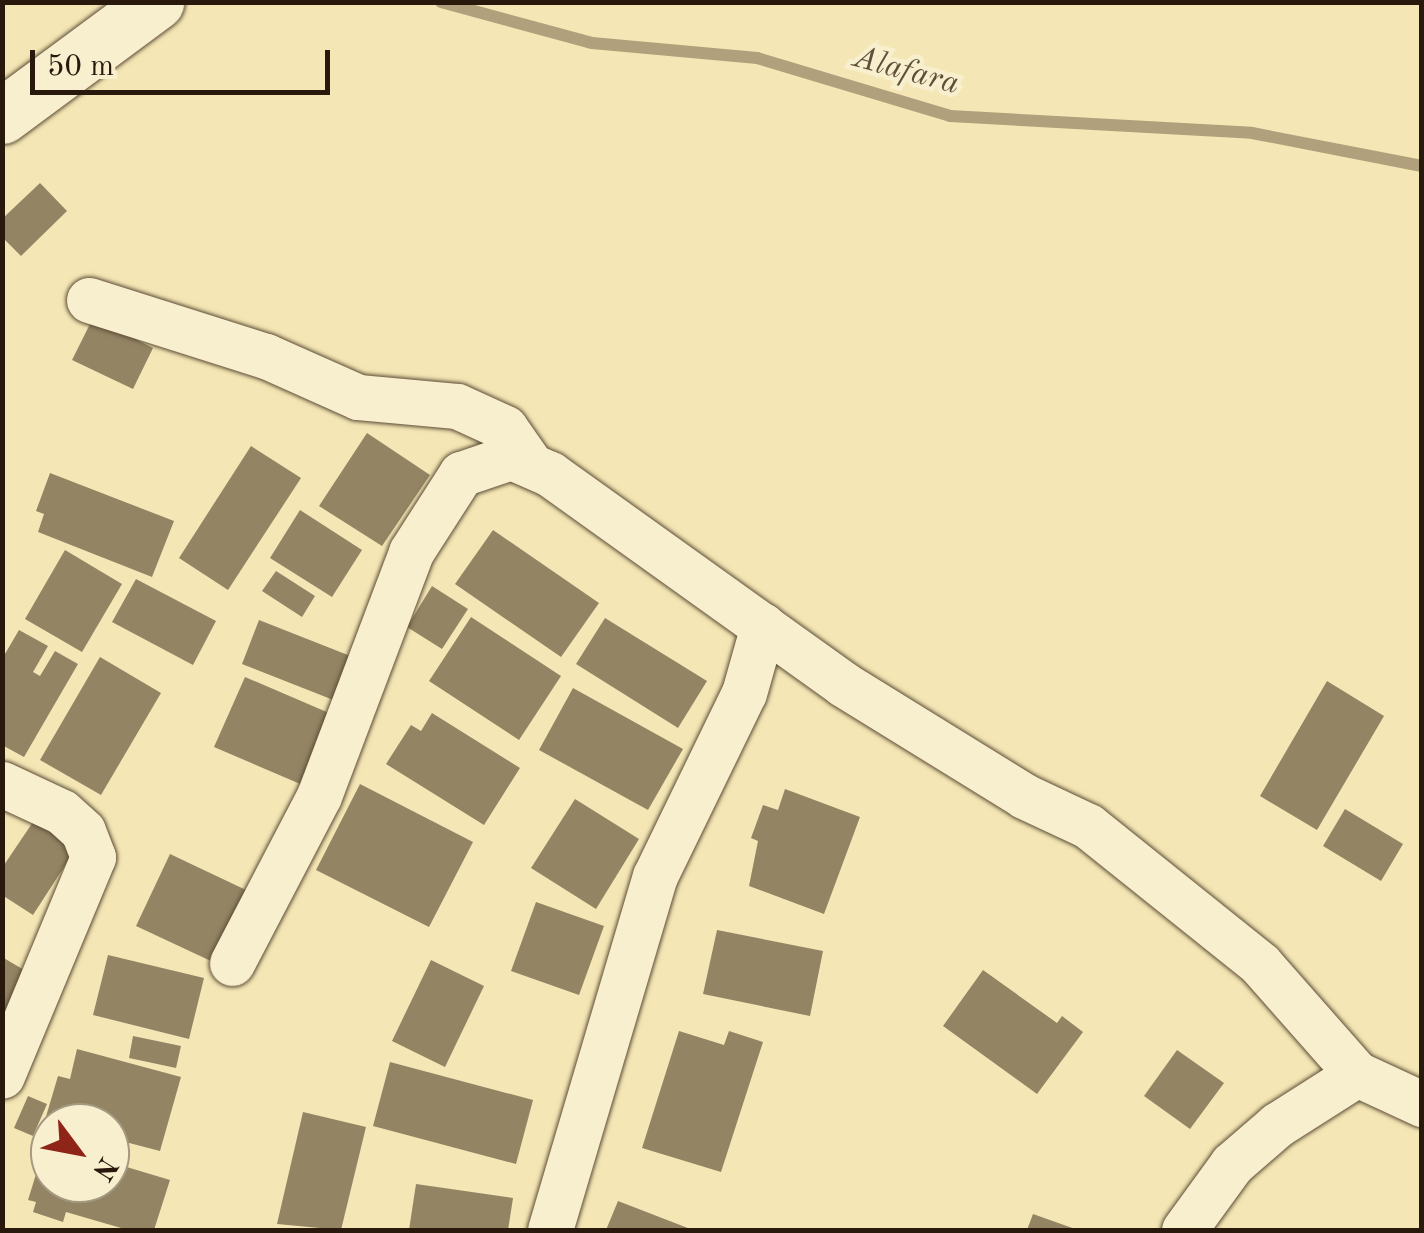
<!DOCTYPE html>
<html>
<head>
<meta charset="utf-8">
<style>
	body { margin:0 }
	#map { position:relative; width:1424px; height:1233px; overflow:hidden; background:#f5e7b5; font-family:"Old Standard TT",serif }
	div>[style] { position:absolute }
	.stream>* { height:12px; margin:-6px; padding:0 6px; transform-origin:6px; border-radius:6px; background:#b0a17c }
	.building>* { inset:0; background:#938464 }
	.roads { filter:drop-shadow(0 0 2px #5c4c36) drop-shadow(0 0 2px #5c4c36) }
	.street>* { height:45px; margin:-22.5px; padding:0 22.5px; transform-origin:22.5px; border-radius:22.5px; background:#f8efcf }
	.secondary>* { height:55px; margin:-27.5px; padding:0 27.5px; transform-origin:27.5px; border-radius:27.5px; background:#f8efcf }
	span { translate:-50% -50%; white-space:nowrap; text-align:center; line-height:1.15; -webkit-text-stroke:9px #f8efcf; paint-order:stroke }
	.water-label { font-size:32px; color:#5f4f39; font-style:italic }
	.frame { position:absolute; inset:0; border:5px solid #29190c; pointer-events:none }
	.north { position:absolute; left:30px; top:1103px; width:100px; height:100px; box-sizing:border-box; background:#f8efcf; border:2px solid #a59981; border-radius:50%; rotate:122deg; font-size:28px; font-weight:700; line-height:40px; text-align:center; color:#29190c }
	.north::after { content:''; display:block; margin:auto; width:35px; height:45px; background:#8f2418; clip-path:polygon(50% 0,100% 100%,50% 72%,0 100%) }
	.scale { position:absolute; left:30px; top:50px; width:300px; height:45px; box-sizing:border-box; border:5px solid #29190c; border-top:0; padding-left:12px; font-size:30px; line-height:35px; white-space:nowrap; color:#29190c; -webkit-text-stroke:8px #f8efcf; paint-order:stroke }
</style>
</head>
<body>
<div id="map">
	<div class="stream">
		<i style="left:441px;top:2px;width:156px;rotate:15.2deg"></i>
		<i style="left:592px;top:43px;width:166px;rotate:5.2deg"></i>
		<i style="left:757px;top:58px;width:202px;rotate:16.7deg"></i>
		<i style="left:950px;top:116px;width:302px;rotate:3.2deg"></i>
		<i style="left:1252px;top:133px;width:173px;rotate:11deg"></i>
	</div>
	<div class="building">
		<i style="clip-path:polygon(40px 183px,67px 211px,21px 256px,2px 237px,2px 219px)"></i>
		<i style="clip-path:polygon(93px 318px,153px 348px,133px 389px,72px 360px)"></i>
		<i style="clip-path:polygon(367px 433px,430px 475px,382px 546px,319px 506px)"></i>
		<i style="clip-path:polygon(251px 446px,301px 478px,228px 590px,179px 558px)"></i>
		<i style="clip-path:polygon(50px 473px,174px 521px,152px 577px,38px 532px,44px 514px,36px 511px)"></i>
		<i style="clip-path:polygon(300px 510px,362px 550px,332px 597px,270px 558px)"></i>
		<i style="clip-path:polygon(493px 530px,599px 603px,561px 657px,455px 584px)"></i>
		<i style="clip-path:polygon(65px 550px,122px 584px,82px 652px,25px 619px)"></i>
		<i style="clip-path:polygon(276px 571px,315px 596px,302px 617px,262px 591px)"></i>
		<i style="clip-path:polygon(136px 579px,216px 621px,193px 665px,112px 622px)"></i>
		<i style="clip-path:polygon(432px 586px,468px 609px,442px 649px,407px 627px)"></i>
		<i style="clip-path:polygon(471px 617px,561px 676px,519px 740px,429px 681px)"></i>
		<i style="clip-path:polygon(605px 618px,707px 681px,678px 728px,576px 664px)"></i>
		<i style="clip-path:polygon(259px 620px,358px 659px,341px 703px,242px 664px)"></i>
		<i style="clip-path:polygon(19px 630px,48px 646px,33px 672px,40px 676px,55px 651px,78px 664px,24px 757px,2px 745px,2px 659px)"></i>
		<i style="clip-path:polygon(100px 657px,161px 693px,101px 795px,40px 760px)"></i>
		<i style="clip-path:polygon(245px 677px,343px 719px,312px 789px,214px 747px)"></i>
		<i style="clip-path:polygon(1327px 681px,1384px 716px,1317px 830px,1260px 796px)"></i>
		<i style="clip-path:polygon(573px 688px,683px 749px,648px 810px,539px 750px)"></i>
		<i style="clip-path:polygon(432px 713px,520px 768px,484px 825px,386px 764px,411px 725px,421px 731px)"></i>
		<i style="clip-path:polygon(360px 784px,473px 842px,429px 927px,316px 870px)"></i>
		<i style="clip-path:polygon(785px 789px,860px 817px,824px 914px,749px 886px,758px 841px,751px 838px,763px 805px,778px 810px)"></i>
		<i style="clip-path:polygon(575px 799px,639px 839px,596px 909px,531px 868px)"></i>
		<i style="clip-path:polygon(1345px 809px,1403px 844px,1381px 881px,1323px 846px)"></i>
		<i style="clip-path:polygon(35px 819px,77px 847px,33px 915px,2px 895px,2px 868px)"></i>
		<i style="clip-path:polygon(170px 854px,246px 890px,213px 962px,136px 926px)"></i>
		<i style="clip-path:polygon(536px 902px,604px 926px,579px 995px,511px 971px)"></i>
		<i style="clip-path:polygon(717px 930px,823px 951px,810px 1016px,703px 994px)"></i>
		<i style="clip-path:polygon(108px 955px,204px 978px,189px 1039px,93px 1015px)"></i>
		<i style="clip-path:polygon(2px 957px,36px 977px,2px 1032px)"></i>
		<i style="clip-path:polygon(431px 960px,484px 986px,445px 1067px,392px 1041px)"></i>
		<i style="clip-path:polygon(983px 970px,1057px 1023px,1062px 1016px,1083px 1032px,1037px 1094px,943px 1026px)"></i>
		<i style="clip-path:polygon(679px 1031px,724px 1045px,729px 1031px,763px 1042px,721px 1172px,642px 1148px)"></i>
		<i style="clip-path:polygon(133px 1036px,181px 1046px,176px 1068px,129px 1058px)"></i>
		<i style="clip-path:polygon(77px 1049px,181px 1077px,160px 1151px,110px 1138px,110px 1123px,45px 1120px,58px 1076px,70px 1079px)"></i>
		<i style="clip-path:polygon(1177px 1050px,1224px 1083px,1190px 1129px,1144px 1096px)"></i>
		<i style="clip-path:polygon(390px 1062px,533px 1100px,516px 1164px,373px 1126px)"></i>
		<i style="clip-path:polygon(28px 1096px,47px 1104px,33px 1136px,14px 1128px)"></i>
		<i style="clip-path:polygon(303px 1112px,366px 1127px,341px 1230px,277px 1224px)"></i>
		<i style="clip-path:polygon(46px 1142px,50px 1183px,110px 1183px,110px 1162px,170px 1180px,154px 1230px,128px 1230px,66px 1212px,63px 1222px,33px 1212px,36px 1202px,28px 1200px)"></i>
		<i style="clip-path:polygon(416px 1184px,513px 1198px,508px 1230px,409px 1230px)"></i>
		<i style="clip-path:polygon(618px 1201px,693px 1230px,606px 1230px)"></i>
		<i style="clip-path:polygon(1033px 1214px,1078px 1230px,1027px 1230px)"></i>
	</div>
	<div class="roads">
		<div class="street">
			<i style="left:89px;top:300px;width:186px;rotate:17.6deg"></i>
			<i style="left:266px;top:356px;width:101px;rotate:24deg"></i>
			<i style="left:358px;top:397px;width:99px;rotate:5.2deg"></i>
			<i style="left:457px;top:406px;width:53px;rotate:24.6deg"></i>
			<i style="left:505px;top:428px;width:39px;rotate:55deg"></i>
			<i style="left:2px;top:784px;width:66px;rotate:25deg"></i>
			<i style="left:62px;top:812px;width:28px;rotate:42deg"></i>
			<i style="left:83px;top:831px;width:28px;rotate:69deg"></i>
			<i style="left:93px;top:857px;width:237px;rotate:112.6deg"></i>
			<i style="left:232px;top:963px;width:188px;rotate:-62.5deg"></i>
			<i style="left:319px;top:796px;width:261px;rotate:-69.3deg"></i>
			<i style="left:411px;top:552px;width:93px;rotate:-57.3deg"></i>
			<i style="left:461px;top:474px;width:53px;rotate:-18.8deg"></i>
			<i style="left:511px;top:457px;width:43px;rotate:23.6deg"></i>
			<i style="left:550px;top:474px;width:360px;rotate:35.6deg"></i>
			<i style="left:843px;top:684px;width:213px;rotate:31.7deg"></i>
			<i style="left:1024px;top:796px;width:71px;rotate:25.1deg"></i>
			<i style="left:1088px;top:826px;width:221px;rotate:38.7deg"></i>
			<i style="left:1260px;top:964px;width:147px;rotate:48.6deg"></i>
			<i style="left:1357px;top:1074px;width:72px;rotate:24.8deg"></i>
			<i style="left:550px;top:1230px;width:369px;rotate:-73.5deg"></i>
			<i style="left:655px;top:876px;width:203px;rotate:-64.1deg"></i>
			<i style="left:744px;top:693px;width:70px;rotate:-74.2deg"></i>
			<i style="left:1184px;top:1230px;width:82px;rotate:-54deg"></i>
			<i style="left:1232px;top:1164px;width:60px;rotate:-40.9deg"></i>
			<i style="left:1277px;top:1125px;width:95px;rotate:-32.5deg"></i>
		</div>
		<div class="secondary">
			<i style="left:2px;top:116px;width:192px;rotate:-36.5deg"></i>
		</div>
	</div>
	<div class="water-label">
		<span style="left:906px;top:72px;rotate:15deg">Alafara</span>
	</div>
	<div class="frame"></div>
	<div class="north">N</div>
	<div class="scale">50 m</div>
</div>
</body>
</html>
